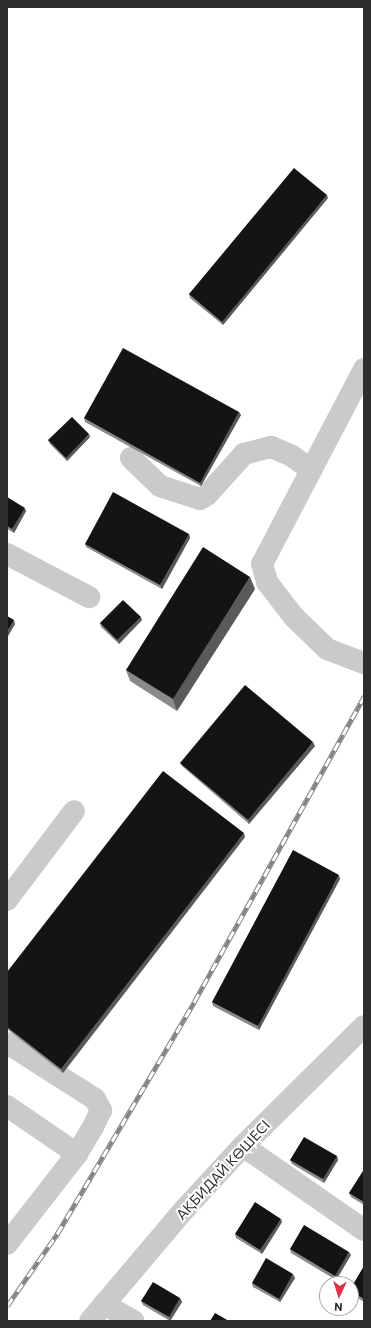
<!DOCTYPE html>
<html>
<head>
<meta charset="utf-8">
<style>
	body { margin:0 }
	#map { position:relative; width:371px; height:1328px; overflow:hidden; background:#fff; font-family:Commissioner,sans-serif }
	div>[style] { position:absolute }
	.minor>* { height:22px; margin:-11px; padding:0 11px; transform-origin:11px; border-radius:11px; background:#cacaca }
	.rail>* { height:4.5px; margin-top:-2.25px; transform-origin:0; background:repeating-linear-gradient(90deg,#fff 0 9px,#828282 0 18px); box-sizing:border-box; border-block:1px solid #828282 }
	.wall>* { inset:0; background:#8a8a8a }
	.shaded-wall>* { inset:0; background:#5a5a5a }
	.building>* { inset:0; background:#141414 }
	span { translate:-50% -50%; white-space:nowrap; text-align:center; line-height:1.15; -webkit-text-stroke:4px #fff; paint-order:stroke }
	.street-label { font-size:14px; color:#2d2d2d }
	.frame { position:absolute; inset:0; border:8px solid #2d2d2d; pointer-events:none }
	.north { position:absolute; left:319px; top:1276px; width:40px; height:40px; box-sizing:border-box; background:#fff; border:1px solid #ababab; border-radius:50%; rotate:184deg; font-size:11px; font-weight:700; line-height:16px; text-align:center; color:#2d2d2d }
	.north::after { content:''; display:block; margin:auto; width:14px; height:18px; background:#e23044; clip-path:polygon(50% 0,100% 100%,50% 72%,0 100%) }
</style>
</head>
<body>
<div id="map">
	<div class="minor">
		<i style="left:364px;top:369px;width:220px;rotate:117.6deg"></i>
		<i style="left:262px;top:564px;width:19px;rotate:74deg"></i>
		<i style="left:267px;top:582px;width:44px;rotate:52.4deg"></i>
		<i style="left:294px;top:617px;width:46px;rotate:44.1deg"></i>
		<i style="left:327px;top:649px;width:40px;rotate:21deg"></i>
		<i style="left:131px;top:458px;width:40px;rotate:44deg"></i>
		<i style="left:160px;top:486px;width:42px;rotate:18deg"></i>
		<i style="left:200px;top:499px;width:8px;rotate:-30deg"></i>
		<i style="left:207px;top:495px;width:55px;rotate:-47.9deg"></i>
		<i style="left:244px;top:454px;width:28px;rotate:-15deg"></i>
		<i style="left:271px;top:447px;width:23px;rotate:23deg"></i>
		<i style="left:292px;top:456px;width:24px;rotate:36deg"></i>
		<i style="left:7px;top:554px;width:93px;rotate:27.7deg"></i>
		<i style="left:7px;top:900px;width:111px;rotate:-53deg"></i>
		<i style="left:7px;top:1043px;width:104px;rotate:32.5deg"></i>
		<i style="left:95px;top:1099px;width:13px;rotate:61deg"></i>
		<i style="left:101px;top:1110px;width:19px;rotate:115deg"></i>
		<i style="left:93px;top:1127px;width:31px;rotate:121deg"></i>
		<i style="left:77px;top:1154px;width:114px;rotate:127.9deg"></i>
		<i style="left:7px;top:1106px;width:85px;rotate:34.4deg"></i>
		<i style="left:243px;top:1146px;width:147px;rotate:34.8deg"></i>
		<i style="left:104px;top:1304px;width:34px;rotate:30deg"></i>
		<i style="left:90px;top:1321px;width:144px;rotate:-49.8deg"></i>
		<i style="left:183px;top:1211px;width:88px;rotate:-47.3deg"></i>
		<i style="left:243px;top:1146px;width:170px;rotate:-44.8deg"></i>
	</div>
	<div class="rail">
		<i style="left:7px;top:1306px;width:88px;rotate:-55.2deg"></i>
		<i style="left:57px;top:1234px;width:269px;rotate:-59.4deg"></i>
		<i style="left:194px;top:1002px;width:350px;rotate:-60.9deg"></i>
	</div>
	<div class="wall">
		<i style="clip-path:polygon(328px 198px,223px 325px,190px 298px,189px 294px)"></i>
		<i style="clip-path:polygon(239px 412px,241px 415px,201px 486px,85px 422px,84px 418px)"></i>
		<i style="clip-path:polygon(90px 437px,67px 461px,50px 444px,48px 440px)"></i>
		<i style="clip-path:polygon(7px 497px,26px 511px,14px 533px,7px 529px)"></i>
		<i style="clip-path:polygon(189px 534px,190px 538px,162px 589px,86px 547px,85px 544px)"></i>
		<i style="clip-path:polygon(255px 589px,177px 711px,130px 681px,126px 670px)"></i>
		<i style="clip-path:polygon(142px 620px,119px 644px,101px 627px,100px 623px)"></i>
		<i style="clip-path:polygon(315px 746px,249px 824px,182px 766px,180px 763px)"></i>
		<i style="clip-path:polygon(245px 837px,63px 1073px,7px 1029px,7px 972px)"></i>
		<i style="clip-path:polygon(340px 879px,259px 1030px,213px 1006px,212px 1002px)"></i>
		<i style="clip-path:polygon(337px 1156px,338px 1160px,324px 1183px,292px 1164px,290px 1160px)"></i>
		<i style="clip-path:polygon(364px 1171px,364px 1205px,351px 1197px,349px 1193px)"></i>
		<i style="clip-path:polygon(282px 1222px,262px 1254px,236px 1238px,235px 1234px)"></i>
		<i style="clip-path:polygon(290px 1249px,351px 1255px,336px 1280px,291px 1253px)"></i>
		<i style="clip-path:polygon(364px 1266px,364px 1302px,351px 1294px,351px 1288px)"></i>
		<i style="clip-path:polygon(295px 1278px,280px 1302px,253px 1287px,252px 1283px)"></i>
		<i style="clip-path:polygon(180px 1298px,182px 1302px,170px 1321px,143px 1305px,141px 1301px)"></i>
	</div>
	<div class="shaded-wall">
		<i style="clip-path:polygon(327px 195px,328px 198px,223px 325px,222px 322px)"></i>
		<i style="clip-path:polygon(239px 412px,241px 415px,201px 486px,200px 483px)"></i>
		<i style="clip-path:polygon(89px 434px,90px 437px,67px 461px,66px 458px)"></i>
		<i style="clip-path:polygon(25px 508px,26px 511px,14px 533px,12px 529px)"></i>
		<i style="clip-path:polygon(189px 534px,190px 538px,162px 589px,160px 585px)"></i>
		<i style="clip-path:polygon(250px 577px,255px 589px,177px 711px,173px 699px)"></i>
		<i style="clip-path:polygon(141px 617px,142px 620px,119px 644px,117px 640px)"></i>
		<i style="clip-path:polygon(14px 620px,15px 624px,7px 638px,7px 632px)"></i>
		<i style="clip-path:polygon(313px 742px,315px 746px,249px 824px,248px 820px)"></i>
		<i style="clip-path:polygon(244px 833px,245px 837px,63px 1073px,61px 1069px)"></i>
		<i style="clip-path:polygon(339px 875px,340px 879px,259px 1030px,258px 1026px)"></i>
		<i style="clip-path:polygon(337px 1156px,338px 1160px,324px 1183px,323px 1179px)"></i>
		<i style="clip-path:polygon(281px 1219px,282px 1222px,262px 1254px,260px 1250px)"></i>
		<i style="clip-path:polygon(349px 1252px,351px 1255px,336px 1280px,335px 1276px)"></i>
		<i style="clip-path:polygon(293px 1274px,295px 1278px,280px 1302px,279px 1299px)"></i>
		<i style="clip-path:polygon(180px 1298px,182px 1302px,170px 1321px,169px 1317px)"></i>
	</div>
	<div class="building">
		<i style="clip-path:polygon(294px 168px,327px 195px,222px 322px,189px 294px)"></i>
		<i style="clip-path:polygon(123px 348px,239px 412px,200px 483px,84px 418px)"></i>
		<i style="clip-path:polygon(72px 417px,89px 434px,66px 458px,48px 440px)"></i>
		<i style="clip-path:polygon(113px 492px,189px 534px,160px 585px,85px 544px)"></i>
		<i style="clip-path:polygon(7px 497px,25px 508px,12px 529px,7px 526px)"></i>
		<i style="clip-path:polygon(203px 547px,250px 577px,173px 699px,126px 670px)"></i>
		<i style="clip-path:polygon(123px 600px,141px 617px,117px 640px,100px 623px)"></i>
		<i style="clip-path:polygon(7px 616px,14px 620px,7px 632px)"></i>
		<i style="clip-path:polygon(245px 685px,313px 742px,248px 820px,180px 763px)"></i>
		<i style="clip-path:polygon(163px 771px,244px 833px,61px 1069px,7px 1027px,7px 972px)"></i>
		<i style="clip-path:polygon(293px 850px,339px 875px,258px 1026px,212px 1002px)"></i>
		<i style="clip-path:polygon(304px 1137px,337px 1156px,323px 1179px,290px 1160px)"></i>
		<i style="clip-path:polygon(363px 1171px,364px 1171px,364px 1202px,349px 1193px)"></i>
		<i style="clip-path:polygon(255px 1202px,281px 1219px,260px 1250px,235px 1234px)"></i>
		<i style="clip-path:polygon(304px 1225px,349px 1252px,335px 1276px,290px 1249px)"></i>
		<i style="clip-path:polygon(266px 1258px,293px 1274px,279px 1299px,252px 1283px)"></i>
		<i style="clip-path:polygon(364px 1266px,364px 1299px,351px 1291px,351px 1288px)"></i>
		<i style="clip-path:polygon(153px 1282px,180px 1298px,169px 1317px,141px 1301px)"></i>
		<i style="clip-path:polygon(215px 1313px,229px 1321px,210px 1321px)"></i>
	</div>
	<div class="street-label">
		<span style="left:223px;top:1170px;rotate:-47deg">АҚБИДАЙ КӨШЕСІ</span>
	</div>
	<div class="frame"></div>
	<div class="north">N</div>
</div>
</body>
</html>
